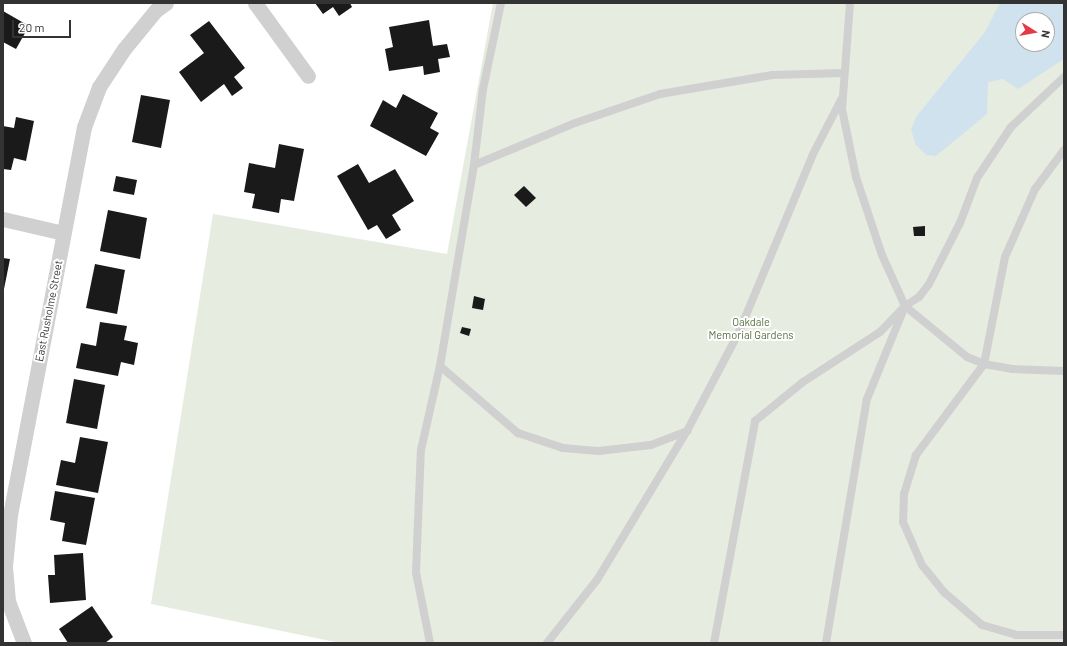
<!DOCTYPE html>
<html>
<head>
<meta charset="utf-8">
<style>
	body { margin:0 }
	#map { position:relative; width:1067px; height:646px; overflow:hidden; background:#fff; font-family:Barlow,sans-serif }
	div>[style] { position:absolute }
	.green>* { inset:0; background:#e6ecdf }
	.water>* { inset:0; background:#cfe2ee }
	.building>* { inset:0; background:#1a1a1a }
	.service>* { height:8px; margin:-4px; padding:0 4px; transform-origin:4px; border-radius:4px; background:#d0d0d0 }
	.minor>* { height:15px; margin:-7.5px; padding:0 7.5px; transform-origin:7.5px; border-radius:7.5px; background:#d0d0d0 }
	span { translate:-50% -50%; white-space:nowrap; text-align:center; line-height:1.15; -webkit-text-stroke:4px #fff; paint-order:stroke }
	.street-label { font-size:11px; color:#333 }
	.park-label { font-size:11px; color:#56703f }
	.frame { position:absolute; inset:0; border:4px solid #333; pointer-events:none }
	.north { position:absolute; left:1015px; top:12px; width:40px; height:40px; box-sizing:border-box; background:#fff; border:1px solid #adadad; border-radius:50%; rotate:101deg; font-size:11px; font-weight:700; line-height:16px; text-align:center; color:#333 }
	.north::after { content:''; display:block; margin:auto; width:14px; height:18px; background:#e63946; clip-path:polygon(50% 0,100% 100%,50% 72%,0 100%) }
	.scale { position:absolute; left:12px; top:20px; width:59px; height:18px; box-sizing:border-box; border:2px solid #333; border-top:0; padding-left:5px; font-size:12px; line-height:14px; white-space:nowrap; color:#333; -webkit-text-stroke:3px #fff; paint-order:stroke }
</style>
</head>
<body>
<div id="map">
	<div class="green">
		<i style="clip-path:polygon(evenodd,493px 3px,1064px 3px,1064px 643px,340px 643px,151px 604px,213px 214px,447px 254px,493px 3px,1023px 20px,1047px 20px,1047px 44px,1023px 44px,1023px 20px)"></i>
	</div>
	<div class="water">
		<i style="clip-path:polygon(evenodd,1000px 3px,1064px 3px,1064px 59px,1018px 89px,1003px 79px,988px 82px,987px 114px,936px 156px,926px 155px,916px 145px,911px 130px,916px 117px,985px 32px,1000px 3px,1023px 20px,1047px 20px,1047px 44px,1023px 44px,1023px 20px)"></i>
	</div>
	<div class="building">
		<i style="clip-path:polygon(315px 3px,350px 3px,352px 7px,339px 16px,333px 7px,323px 14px)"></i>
		<i style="clip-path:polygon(3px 11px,29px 26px,16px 49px,3px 42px)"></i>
		<i style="clip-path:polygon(429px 20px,433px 46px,447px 44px,450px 57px,438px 59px,440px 72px,424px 75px,423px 66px,389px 71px,385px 49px,393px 47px,389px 27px)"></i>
		<i style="clip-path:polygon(209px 21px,245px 68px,234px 77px,243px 88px,232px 96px,224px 84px,201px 102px,179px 72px,204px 53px,190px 35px)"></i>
		<i style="clip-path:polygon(403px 94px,438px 113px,430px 128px,439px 133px,426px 156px,370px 126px,383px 100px,396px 108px)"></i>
		<i style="clip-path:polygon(141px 95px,170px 100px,161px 148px,132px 142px)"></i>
		<i style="clip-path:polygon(16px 117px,34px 121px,26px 161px,14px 158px,11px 170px,3px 169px,3px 126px,14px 128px)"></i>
		<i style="clip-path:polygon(279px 144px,304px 149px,294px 201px,281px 199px,279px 213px,252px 208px,255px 194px,244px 192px,249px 163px,275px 168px)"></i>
		<i style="clip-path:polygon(358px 164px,369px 183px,395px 169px,414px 201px,392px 215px,401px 230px,386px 239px,377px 225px,368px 230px,337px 176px)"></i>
		<i style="clip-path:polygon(116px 176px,137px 180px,134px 195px,113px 191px)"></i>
		<i style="clip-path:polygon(524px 186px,536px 198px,526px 207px,514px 195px)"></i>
		<i style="clip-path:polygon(108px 210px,147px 218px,140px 259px,100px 251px)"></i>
		<i style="clip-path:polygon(925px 226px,925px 236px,914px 236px,913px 227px)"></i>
		<i style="clip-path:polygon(3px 258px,10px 259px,4px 289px,3px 289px)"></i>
		<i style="clip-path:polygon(95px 264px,125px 270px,117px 314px,86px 308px)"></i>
		<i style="clip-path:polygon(474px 296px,485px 299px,483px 310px,472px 308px)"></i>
		<i style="clip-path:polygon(100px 322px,127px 326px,124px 340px,138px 343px,134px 365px,121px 362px,118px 376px,76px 368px,81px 343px,96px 346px)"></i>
		<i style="clip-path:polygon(462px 327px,471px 329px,469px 336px,460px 333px)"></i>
		<i style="clip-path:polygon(74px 379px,105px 385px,97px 429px,66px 423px)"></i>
		<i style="clip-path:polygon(80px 437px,108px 442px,98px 493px,56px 485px,61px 460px,75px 463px)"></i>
		<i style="clip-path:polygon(55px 491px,95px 498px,86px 545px,62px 541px,65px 523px,50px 520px)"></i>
		<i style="clip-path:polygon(83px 553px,86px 600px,50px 603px,48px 575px,55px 575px,54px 555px)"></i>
		<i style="clip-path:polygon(92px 606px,113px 637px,105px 643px,68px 643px,59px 629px)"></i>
	</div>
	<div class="service">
		<i style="left:501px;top:3px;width:88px;rotate:101.8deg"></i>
		<i style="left:483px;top:89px;width:77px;rotate:96.8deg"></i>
		<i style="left:474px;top:165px;width:204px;rotate:99.6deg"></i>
		<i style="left:440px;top:366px;width:103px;rotate:40.7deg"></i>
		<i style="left:518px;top:433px;width:47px;rotate:18.4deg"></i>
		<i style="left:563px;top:448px;width:36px;rotate:5deg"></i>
		<i style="left:599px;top:451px;width:52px;rotate:-6.6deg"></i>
		<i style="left:651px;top:445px;width:39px;rotate:-21deg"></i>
		<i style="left:850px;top:3px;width:106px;rotate:94.3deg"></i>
		<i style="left:842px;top:109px;width:69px;rotate:78.4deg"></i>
		<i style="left:856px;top:177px;width:82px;rotate:71.6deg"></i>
		<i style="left:882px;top:255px;width:56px;rotate:65.7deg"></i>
		<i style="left:905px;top:306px;width:80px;rotate:39.4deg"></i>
		<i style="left:967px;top:357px;width:18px;rotate:22deg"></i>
		<i style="left:984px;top:364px;width:28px;rotate:10deg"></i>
		<i style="left:1012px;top:369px;width:52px;rotate:2.2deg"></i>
		<i style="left:1064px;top:150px;width:49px;rotate:126.6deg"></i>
		<i style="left:1035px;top:189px;width:74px;rotate:113.8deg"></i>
		<i style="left:1005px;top:257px;width:109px;rotate:101.1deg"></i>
		<i style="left:984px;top:364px;width:114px;rotate:126.8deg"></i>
		<i style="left:916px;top:455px;width:41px;rotate:107.1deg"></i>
		<i style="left:904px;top:494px;width:28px;rotate:92deg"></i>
		<i style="left:903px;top:522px;width:47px;rotate:66.2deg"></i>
		<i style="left:922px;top:565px;width:36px;rotate:51deg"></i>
		<i style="left:945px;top:593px;width:49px;rotate:40.9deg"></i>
		<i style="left:982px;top:625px;width:35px;rotate:16deg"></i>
		<i style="left:1016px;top:635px;width:48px"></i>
		<i style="left:474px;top:165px;width:109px;rotate:-22.6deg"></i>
		<i style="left:575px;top:123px;width:90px;rotate:-18.8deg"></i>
		<i style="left:660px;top:94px;width:114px;rotate:-9.6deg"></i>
		<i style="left:772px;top:75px;width:72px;rotate:-1.6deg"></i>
		<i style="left:430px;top:643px;width:72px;rotate:-101.2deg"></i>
		<i style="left:416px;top:572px;width:122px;rotate:-87.7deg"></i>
		<i style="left:421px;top:450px;width:86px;rotate:-77.3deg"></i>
		<i style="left:547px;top:643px;width:80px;rotate:-51.6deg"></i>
		<i style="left:597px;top:580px;width:174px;rotate:-58.9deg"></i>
		<i style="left:687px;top:431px;width:112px;rotate:-62.3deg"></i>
		<i style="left:739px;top:332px;width:193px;rotate:-67.4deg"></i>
		<i style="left:813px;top:154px;width:63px;rotate:-62.6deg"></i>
		<i style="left:714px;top:643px;width:226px;rotate:-79.5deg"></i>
		<i style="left:755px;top:421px;width:62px;rotate:-39.1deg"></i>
		<i style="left:803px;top:382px;width:92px;rotate:-33deg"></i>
		<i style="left:880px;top:332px;width:32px;rotate:-46deg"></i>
		<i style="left:826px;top:643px;width:247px;rotate:-80.5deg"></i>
		<i style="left:867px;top:399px;width:100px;rotate:-67.8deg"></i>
		<i style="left:905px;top:306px;width:17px;rotate:-33deg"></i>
		<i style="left:919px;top:297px;width:16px;rotate:-52deg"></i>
		<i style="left:929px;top:284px;width:68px;rotate:-63.1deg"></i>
		<i style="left:960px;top:223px;width:48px;rotate:-69.3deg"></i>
		<i style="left:977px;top:178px;width:61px;rotate:-56.3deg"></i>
		<i style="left:1011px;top:127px;width:73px;rotate:-43.3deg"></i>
	</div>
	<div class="minor">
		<i style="left:255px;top:3px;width:90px;rotate:54deg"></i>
		<i style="left:3px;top:219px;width:62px;rotate:13.1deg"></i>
		<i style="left:24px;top:643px;width:45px;rotate:-110.9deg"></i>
		<i style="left:8px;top:601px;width:35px;rotate:-95deg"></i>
		<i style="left:5px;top:566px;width:51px;rotate:-84.4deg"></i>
		<i style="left:10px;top:515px;width:395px;rotate:-79.2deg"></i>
		<i style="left:84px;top:127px;width:43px;rotate:-69.4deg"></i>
		<i style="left:99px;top:87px;width:45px;rotate:-56.7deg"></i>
		<i style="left:124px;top:49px;width:50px;rotate:-50.6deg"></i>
		<i style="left:156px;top:10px;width:12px;rotate:-35deg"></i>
	</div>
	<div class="street-label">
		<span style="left:49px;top:311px;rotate:-79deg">East Rusholme Street</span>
	</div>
	<div class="park-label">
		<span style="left:751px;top:329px">Oakdale<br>Memorial Gardens</span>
	</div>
	<div class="frame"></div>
	<div class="north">N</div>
	<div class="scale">20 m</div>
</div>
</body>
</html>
